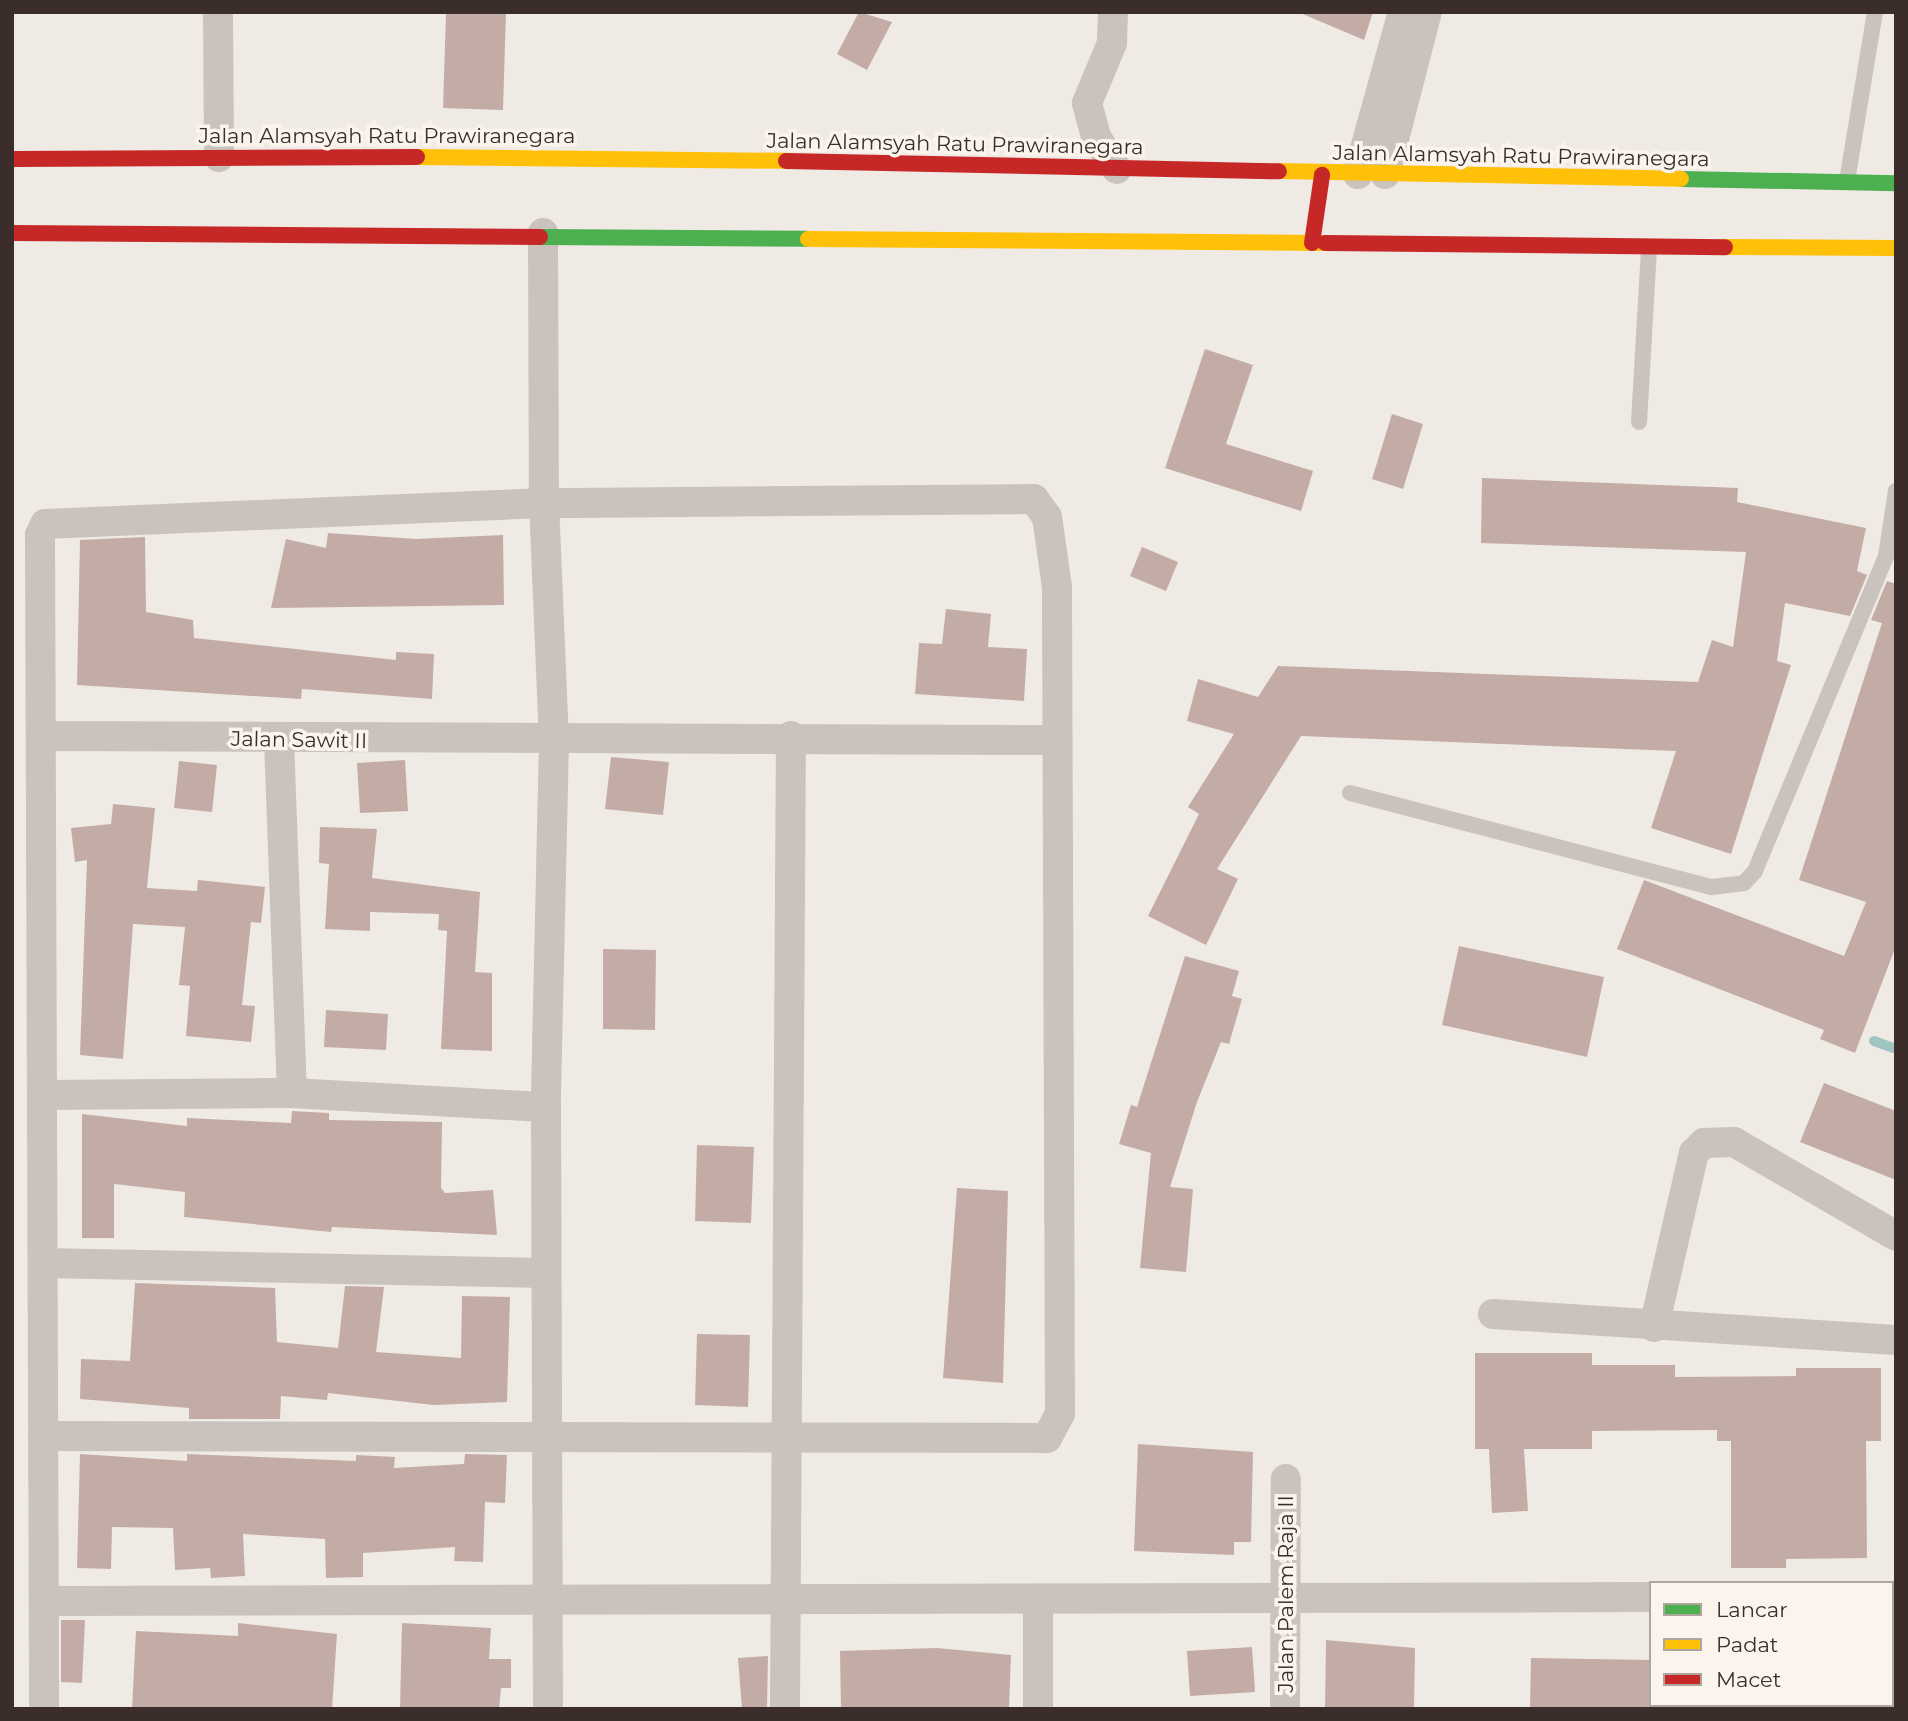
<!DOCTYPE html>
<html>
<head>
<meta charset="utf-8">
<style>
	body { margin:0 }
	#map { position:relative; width:1908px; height:1721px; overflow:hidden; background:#f0eae4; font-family:Montserrat,sans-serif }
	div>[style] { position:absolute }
	.stream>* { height:10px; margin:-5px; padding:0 5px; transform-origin:5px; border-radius:5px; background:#a0c4c1 }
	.building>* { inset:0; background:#c4aca6 }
	.lane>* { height:16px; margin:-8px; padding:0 8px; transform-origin:8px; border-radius:8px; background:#c9c2bd }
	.street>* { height:30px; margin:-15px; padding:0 15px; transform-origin:15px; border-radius:15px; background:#c9c2bd }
	.fast>* { height:16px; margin:-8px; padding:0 8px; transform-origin:8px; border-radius:8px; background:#4caf50 }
	.slow>* { height:16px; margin:-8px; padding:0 8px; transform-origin:8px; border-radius:8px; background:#ffc107 }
	.jam>* { height:16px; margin:-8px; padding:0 8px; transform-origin:8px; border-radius:8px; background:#c62828 }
	span { translate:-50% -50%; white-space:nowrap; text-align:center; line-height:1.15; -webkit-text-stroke:7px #fbf4ed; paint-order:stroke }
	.street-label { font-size:21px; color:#3b2e2a }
	.frame { position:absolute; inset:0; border:14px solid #3b2e2a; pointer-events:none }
	.legend { position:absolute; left:1649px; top:1581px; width:245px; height:126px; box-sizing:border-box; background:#fbf4ed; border:2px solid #aea59f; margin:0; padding:9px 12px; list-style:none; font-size:21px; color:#3b2e2a }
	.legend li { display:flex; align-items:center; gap:14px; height:35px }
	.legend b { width:35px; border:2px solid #aea59f }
</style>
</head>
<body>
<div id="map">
	<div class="stream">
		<i style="left:1874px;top:1041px;width:23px;rotate:20deg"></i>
	</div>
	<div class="building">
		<i style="clip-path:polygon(446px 12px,506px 12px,503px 110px,443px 108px)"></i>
		<i style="clip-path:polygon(859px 12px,892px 22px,867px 70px,837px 54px)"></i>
		<i style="clip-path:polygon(1298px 12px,1373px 12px,1364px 40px)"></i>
		<i style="clip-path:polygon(1205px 349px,1253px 365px,1226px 444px,1313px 471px,1301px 511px,1165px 468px)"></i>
		<i style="clip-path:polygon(1392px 414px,1423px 424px,1403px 489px,1372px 479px)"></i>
		<i style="clip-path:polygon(1482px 478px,1738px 488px,1737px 502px,1866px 528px,1857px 571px,1867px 575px,1850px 616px,1785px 603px,1777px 661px,1791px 665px,1731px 854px,1651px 828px,1676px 751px,1301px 736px,1217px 869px,1238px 879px,1206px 945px,1148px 916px,1199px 814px,1188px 807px,1234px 734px,1187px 721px,1198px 679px,1258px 697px,1278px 666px,1698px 682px,1712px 640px,1733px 647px,1746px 552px,1481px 543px)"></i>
		<i style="clip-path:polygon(328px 533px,416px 539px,503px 535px,504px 605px,271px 608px,286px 539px,326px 548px)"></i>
		<i style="clip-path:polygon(145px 537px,146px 612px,193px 620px,194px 638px,396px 660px,396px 652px,434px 654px,432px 699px,302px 689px,301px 699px,77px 685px,80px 540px)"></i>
		<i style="clip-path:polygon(1142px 547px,1178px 562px,1166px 591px,1130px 576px)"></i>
		<i style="clip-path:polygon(1887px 581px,1896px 584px,1896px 946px,1855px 1053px,1820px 1039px,1824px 1030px,1617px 949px,1644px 880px,1844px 956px,1866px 902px,1799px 880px,1882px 623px,1871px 620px)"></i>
		<i style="clip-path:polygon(946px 609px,991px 614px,988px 647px,1027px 649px,1024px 701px,915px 694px,919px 643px,942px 644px)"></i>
		<i style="clip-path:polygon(611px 757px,669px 762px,663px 815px,605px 809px)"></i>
		<i style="clip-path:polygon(405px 760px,408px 811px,360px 813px,357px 763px)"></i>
		<i style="clip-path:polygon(179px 761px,217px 765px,212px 812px,174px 808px)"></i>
		<i style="clip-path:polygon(113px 804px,155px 808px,147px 888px,197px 891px,198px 880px,265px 887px,261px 923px,251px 922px,242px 1005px,255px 1006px,251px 1042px,186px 1036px,190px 986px,179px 985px,185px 927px,133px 924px,123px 1059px,80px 1055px,87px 860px,75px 862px,71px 828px,111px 824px)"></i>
		<i style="clip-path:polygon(320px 827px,377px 829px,372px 878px,480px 892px,475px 972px,492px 973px,492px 1051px,441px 1049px,447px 931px,438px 930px,439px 914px,370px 912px,370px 931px,325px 929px,329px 864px,319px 863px)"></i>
		<i style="clip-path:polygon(1459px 946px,1604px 977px,1587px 1057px,1442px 1025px)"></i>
		<i style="clip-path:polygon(603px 949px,656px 950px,655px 1030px,603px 1029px)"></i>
		<i style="clip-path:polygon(1185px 956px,1239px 971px,1232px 996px,1242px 999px,1229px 1044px,1221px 1042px,1197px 1102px,1170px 1187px,1193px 1189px,1186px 1272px,1140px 1268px,1151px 1153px,1119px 1144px,1131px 1105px,1137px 1107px)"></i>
		<i style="clip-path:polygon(326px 1010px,388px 1014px,386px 1050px,324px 1047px)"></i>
		<i style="clip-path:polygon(1824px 1083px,1896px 1111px,1896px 1180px,1800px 1142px)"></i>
		<i style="clip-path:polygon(292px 1111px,329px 1113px,329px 1120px,442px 1122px,441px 1188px,445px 1193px,493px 1190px,497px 1235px,332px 1227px,331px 1232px,184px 1217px,185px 1192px,114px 1184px,114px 1238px,82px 1238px,82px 1114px,187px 1126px,187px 1118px,291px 1123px)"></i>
		<i style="clip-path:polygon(697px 1145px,754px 1147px,751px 1223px,695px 1221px)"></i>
		<i style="clip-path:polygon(957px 1188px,1008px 1191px,1003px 1383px,943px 1378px)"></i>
		<i style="clip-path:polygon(135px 1283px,275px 1288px,277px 1342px,338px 1348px,345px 1286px,384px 1287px,376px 1352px,461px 1358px,462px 1296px,510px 1297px,507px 1402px,433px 1405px,328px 1393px,327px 1400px,281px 1396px,280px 1419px,189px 1419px,189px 1408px,80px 1399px,81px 1359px,130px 1361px)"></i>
		<i style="clip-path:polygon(697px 1334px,750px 1335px,748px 1407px,695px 1405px)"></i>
		<i style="clip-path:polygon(1475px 1353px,1592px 1353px,1592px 1365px,1675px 1365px,1675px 1377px,1796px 1376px,1796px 1368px,1881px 1368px,1881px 1441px,1866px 1441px,1867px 1558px,1786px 1559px,1786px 1568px,1731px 1568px,1731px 1441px,1717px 1441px,1717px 1430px,1592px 1431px,1592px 1449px,1524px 1449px,1528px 1511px,1492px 1513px,1489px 1449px,1475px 1449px)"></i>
		<i style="clip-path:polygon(1138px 1444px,1253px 1452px,1251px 1542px,1234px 1542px,1234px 1555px,1134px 1551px)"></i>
		<i style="clip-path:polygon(80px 1454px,187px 1461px,187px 1454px,356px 1461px,356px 1455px,395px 1457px,394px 1468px,464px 1464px,465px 1454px,507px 1455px,505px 1503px,485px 1502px,483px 1562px,454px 1561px,455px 1547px,363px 1553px,363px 1577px,326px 1578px,325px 1539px,243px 1534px,245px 1576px,211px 1578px,210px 1568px,175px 1570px,173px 1528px,112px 1527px,111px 1569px,77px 1568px)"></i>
		<i style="clip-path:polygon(61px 1620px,85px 1620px,82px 1683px,61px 1682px)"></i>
		<i style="clip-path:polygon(238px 1623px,337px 1634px,332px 1709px,132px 1709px,136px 1631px,238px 1636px)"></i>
		<i style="clip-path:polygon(402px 1623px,491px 1628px,489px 1659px,511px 1659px,511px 1688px,501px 1688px,499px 1709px,400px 1709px)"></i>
		<i style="clip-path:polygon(1326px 1640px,1415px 1648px,1414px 1709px,1325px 1709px)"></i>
		<i style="clip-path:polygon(1252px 1647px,1255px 1692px,1190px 1696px,1187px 1651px)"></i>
		<i style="clip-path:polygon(937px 1648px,1011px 1655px,1009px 1709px,841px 1709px,840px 1651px)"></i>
		<i style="clip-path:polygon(768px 1656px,767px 1709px,742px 1709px,738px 1658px)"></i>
		<i style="clip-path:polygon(1531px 1658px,1651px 1660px,1651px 1709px,1530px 1709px)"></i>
	</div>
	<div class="lane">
		<i style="left:1847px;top:181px;width:171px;rotate:-80.6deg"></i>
		<i style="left:1639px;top:422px;width:175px;rotate:-86.7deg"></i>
		<i style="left:1350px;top:793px;width:374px;rotate:14.6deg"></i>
		<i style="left:1712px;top:887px;width:32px;rotate:-7deg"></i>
		<i style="left:1744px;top:883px;width:16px;rotate:-47deg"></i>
		<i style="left:1755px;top:871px;width:341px;rotate:-67.4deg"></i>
		<i style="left:1886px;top:556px;width:66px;rotate:-81.3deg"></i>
	</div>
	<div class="street">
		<i style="left:218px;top:12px;width:145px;rotate:89.6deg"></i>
		<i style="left:1113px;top:12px;width:31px;rotate:92deg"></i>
		<i style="left:1112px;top:43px;width:65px;rotate:112.6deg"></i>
		<i style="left:1087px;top:103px;width:35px;rotate:75deg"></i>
		<i style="left:1096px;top:137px;width:38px;rotate:57deg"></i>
		<i style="left:1358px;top:174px;width:168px;rotate:-74.5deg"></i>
		<i style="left:1385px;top:174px;width:167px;rotate:-75.5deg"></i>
		<i style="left:543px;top:233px;width:270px;rotate:89.8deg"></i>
		<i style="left:544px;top:503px;width:238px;rotate:87.6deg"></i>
		<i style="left:554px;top:741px;width:366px;rotate:91.3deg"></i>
		<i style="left:546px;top:1107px;width:602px;rotate:89.81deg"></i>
		<i style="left:43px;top:736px;width:1014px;rotate:0.23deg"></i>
		<i style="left:279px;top:740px;width:353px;rotate:87.9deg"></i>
		<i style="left:43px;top:1095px;width:249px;rotate:-0.5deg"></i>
		<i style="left:292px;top:1093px;width:254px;rotate:3.2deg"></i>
		<i style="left:43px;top:1263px;width:503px;rotate:1.14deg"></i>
		<i style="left:1493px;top:1314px;width:404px;rotate:3.7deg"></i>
		<i style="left:1654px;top:1327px;width:179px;rotate:-77.1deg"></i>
		<i style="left:1694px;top:1153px;width:14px;rotate:-45deg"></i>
		<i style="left:1704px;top:1143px;width:30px;rotate:-2deg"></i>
		<i style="left:1734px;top:1142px;width:187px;rotate:30.1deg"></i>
		<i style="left:43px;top:1436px;width:1004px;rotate:0.11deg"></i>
		<i style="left:1047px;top:1438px;width:27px;rotate:-62deg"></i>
		<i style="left:1060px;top:1414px;width:827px;rotate:-90.21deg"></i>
		<i style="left:1057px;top:587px;width:71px;rotate:-98.1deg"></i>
		<i style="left:1047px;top:517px;width:22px;rotate:-126deg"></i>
		<i style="left:1034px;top:499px;width:490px;rotate:179.5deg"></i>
		<i style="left:544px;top:503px;width:499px;rotate:177.6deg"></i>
		<i style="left:45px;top:524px;width:12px;rotate:114deg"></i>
		<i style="left:40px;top:535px;width:1174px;rotate:89.8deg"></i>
		<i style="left:1892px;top:1596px;width:4px"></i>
		<i style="left:44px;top:1601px;width:1607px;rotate:-0.14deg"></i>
		<i style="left:785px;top:1709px;width:973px;rotate:-89.65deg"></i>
		<i style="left:1038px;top:1709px;width:108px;rotate:-90deg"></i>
		<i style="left:1285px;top:1709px;width:230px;rotate:-89.8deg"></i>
	</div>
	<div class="fast">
		<i style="left:1681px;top:179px;width:215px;rotate:1.1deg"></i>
		<i style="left:540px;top:237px;width:268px;rotate:0.4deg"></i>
	</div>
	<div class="slow">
		<i style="left:417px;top:157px;width:369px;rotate:0.6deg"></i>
		<i style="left:1279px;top:171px;width:402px;rotate:1.1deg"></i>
		<i style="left:808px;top:239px;width:517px;rotate:0.44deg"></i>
		<i style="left:1725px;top:247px;width:171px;rotate:0.3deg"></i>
	</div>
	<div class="jam">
		<i style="left:12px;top:159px;width:405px;rotate:-0.3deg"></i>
		<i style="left:786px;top:161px;width:493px;rotate:1.2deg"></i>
		<i style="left:12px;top:233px;width:528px;rotate:0.43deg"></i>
		<i style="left:1312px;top:243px;width:69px;rotate:-81.6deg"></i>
		<i style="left:1325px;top:243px;width:400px;rotate:0.6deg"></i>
	</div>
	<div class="street-label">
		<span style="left:387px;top:136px">Jalan Alamsyah Ratu Prawiranegara</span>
		<span style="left:955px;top:144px;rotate:1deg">Jalan Alamsyah Ratu Prawiranegara</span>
		<span style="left:1521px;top:156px;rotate:1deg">Jalan Alamsyah Ratu Prawiranegara</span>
		<span style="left:299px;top:740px;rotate:1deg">Jalan Sawit II</span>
		<span style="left:1286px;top:1594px;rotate:-90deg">Jalan Palem Raja II</span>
	</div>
	<div class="frame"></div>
	<ul class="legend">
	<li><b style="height:9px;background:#4caf50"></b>Lancar</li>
	<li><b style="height:9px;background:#ffc107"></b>Padat</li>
	<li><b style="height:9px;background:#c62828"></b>Macet</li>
	</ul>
</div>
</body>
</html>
